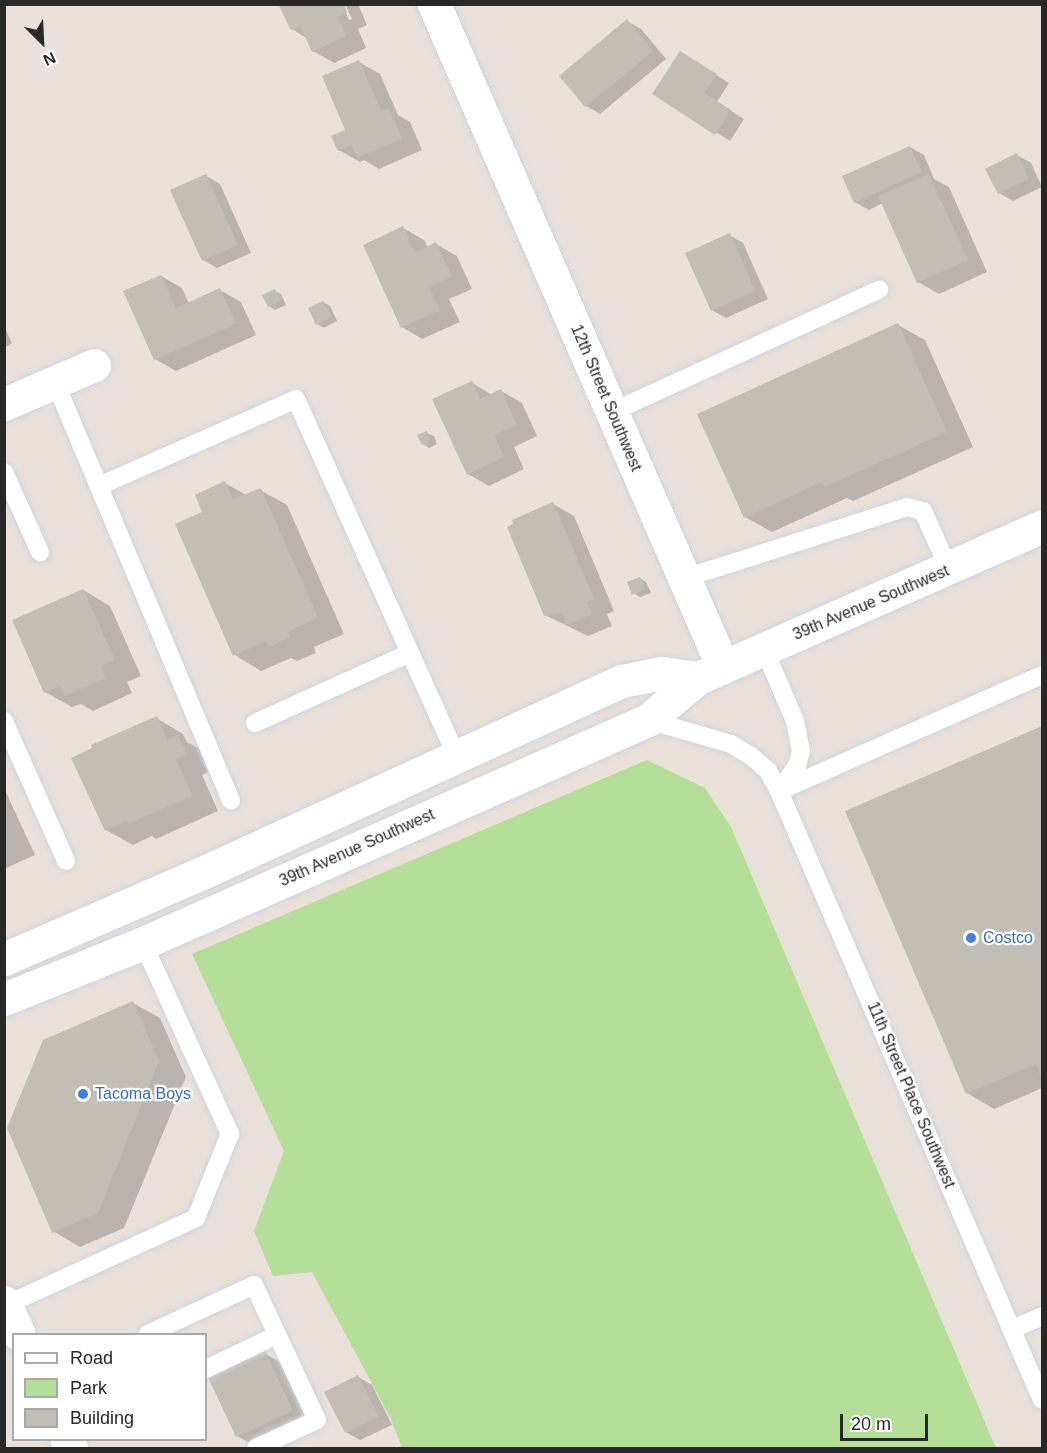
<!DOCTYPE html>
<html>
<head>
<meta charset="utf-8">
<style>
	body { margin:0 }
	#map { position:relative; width:1047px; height:1453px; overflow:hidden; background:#eae1da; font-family:Helvetica,sans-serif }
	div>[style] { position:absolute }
	.green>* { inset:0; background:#b5de98 }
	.shadow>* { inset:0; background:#0003 }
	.building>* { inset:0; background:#c2bdb5 }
	.roads { filter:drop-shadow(0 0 2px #cfd4e0) drop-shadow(0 0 2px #cfd4e0) }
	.service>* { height:18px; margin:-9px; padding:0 9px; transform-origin:9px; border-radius:9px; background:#fff }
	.minor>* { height:33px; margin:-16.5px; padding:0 16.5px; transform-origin:16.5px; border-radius:16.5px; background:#fff }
	.secondary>* { height:33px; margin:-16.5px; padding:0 16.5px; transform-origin:16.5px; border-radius:16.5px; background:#fff }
	.dots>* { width:16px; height:16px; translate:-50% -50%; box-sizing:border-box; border:3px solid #fff; border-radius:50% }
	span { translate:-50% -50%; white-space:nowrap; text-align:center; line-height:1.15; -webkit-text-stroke:4.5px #fff; paint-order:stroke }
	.street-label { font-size:16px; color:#282828 }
	.shop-label { font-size:16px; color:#366cbe }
	.left { translate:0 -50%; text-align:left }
	.frame { position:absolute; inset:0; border:6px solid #282828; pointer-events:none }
	.legend { position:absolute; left:12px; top:1333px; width:195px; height:108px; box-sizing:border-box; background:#fff; border:2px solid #a9a9a9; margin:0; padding:8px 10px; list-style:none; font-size:18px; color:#282828 }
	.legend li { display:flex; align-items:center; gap:12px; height:30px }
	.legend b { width:30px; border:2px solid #a9a9a9 }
	.north { position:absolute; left:12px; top:12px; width:60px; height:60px; -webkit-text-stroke:4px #fff; paint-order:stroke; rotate:156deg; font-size:16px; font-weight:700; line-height:24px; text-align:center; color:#282828 }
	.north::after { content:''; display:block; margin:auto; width:21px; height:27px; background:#282828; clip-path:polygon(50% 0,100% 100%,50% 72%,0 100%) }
	.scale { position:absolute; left:840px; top:1414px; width:88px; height:27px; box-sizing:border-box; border:3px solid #282828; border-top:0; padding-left:8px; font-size:18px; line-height:21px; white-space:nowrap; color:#282828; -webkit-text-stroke:4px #fff; paint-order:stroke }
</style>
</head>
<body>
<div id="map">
	<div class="green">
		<i style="clip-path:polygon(647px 760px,705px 788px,731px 827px,996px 1448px,402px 1448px,391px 1419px,312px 1272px,273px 1276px,254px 1231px,284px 1151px,192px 954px)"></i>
	</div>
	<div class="shadow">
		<i style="clip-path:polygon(342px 4px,349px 20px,352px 19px,345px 4px,358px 4px,367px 25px,358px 29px,366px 48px,334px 63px,313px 51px,308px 39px,292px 29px)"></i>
		<i style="clip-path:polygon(627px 21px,641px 29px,666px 59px,600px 114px,586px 106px)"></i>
		<i style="clip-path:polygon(694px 61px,729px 83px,717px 102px,744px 119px,730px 141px,654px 94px)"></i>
		<i style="clip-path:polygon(359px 62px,380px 74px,398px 115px,410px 122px,422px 150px,379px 169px,364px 160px,360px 162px,339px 150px,347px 130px)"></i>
		<i style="clip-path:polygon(910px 147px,924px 155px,934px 179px,949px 187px,987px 272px,939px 294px,918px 282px,883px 203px,869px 210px,855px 202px)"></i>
		<i style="clip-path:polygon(1017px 155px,1031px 163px,1042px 187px,1013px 201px,999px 193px)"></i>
		<i style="clip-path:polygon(206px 176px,220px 184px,251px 253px,217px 268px,203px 260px)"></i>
		<i style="clip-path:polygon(403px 228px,424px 240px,428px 248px,436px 244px,457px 256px,472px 289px,449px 299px,460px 322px,422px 339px,402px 327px)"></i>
		<i style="clip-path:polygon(729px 235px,743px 243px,768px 299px,726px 318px,712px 310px)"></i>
		<i style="clip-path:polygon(161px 276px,182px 288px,189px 304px,220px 290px,241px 302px,256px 335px,176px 371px,155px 359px)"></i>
		<i style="clip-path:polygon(275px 291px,281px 294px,286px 305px,275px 310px,269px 306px)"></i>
		<i style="clip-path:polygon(323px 302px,330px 306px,337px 321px,324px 328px,317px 324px)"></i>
		<i style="clip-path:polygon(898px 325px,925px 340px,973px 447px,853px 501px,847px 498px,772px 532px,745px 517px)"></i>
		<i style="clip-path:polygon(4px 326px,12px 343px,4px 348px)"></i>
		<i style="clip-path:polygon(472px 383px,492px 395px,501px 391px,522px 403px,537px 436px,514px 447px,524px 469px,489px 486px,468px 474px)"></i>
		<i style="clip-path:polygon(427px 433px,434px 436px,437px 444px,429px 448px,423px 444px)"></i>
		<i style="clip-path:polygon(225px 483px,246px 495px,260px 490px,287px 505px,344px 634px,314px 647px,316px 653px,297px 661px,291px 658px,261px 671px,235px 655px,204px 513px)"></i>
		<i style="clip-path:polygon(553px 504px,574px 516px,614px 611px,607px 614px,612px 626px,588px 636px,545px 615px)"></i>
		<i style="clip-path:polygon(640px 578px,646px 582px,651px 593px,640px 597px,634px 593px)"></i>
		<i style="clip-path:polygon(83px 590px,110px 606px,141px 676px,127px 682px,132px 693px,93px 711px,81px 704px,72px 707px,45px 692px)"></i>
		<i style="clip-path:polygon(156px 718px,183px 734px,187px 742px,205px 752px,213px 770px,202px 775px,218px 811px,156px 839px,152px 836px,133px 845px,106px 830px,94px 749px)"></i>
		<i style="clip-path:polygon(1042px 728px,1042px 1088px,994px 1109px,967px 1093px,847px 812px)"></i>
		<i style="clip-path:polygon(4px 788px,35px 855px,4px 869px)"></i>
		<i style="clip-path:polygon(133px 1003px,160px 1018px,186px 1077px,124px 1228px,80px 1247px,53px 1231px)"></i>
		<i style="clip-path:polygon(264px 1353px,285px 1365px,312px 1423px,258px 1448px,237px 1436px)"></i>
		<i style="clip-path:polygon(358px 1377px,372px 1385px,392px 1425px,360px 1440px,346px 1432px)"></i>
	</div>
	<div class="building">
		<i style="clip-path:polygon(283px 4px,344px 4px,347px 13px,338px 17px,346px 36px,312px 52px,300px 26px,291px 30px,279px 6px)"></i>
		<i style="clip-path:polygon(627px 19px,653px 51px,585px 107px,559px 76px)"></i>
		<i style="clip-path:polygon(680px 51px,717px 74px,704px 93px,731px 110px,715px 135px,652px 94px)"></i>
		<i style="clip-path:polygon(359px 60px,381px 111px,389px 108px,402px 139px,357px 158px,352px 145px,338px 151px,331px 136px,345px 130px,322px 76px)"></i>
		<i style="clip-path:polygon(910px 146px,922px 172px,854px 203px,842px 176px)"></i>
		<i style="clip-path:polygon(1017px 153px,1029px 179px,998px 194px,985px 169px)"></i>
		<i style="clip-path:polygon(206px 174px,238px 245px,202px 261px,170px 190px)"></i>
		<i style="clip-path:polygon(929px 174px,968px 260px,917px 283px,878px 196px)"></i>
		<i style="clip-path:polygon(403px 226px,415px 253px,436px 242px,452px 277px,429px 287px,440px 310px,401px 328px,363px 245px)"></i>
		<i style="clip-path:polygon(730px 233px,755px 291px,711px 311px,685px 253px)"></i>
		<i style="clip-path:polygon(161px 275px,176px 308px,220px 288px,236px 324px,154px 360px,123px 291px)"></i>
		<i style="clip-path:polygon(275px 289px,280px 301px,268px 307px,262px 295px)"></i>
		<i style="clip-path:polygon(323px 301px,332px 317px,316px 325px,308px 308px)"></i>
		<i style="clip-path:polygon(898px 323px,947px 432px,825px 487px,822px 482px,744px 518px,697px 414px)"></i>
		<i style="clip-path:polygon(472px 381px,480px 399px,501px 389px,517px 425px,494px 435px,504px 457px,467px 475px,432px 399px)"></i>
		<i style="clip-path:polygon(427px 431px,431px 441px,422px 445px,417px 435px)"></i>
		<i style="clip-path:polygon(225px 481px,233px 499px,261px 488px,318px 618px,288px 632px,290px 637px,269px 647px,266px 641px,233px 656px,175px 524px,202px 512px,195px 495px)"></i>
		<i style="clip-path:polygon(553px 502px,594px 599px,587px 602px,593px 614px,566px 625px,562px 613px,544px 616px,507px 527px,513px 524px,512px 520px)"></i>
		<i style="clip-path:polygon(640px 577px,645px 589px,632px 595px,627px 582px)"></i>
		<i style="clip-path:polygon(83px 589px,115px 660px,101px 666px,106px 678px,65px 696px,60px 686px,44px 693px,12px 620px)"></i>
		<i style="clip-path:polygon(157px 716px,167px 740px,178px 735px,187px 755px,176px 759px,192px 796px,128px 824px,126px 821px,105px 831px,71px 758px,92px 748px,91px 745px)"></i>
		<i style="clip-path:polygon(1042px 726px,1042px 1080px,1036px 1064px,966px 1094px,845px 811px)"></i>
		<i style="clip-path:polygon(133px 1001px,159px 1061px,98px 1213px,52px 1233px,7px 1128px,43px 1040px)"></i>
		<i style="clip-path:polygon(265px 1351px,293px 1411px,236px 1437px,208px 1377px)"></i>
		<i style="clip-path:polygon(358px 1375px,379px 1417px,345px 1433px,324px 1392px)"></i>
	</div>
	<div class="roads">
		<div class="service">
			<i style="left:55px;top:382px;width:454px;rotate:67.2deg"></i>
			<i style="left:612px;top:412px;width:294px;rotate:-24.6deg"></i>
			<i style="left:4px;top:472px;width:88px;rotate:65.8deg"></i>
			<i style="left:99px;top:486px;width:215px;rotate:-23.8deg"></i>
			<i style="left:296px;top:399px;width:393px;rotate:65.8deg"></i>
			<i style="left:685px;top:578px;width:233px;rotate:-17.7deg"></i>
			<i style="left:907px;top:507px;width:16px;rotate:14deg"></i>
			<i style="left:923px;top:511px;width:64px;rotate:65.9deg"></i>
			<i style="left:764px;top:649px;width:78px;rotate:66.7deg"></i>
			<i style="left:795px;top:721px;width:31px;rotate:79deg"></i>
			<i style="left:801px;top:751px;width:16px;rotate:105deg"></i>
			<i style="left:797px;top:766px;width:29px;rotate:126deg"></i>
			<i style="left:648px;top:720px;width:86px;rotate:16.1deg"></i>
			<i style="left:731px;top:744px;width:23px;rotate:31deg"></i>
			<i style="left:751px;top:756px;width:23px;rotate:41deg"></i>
			<i style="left:768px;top:771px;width:23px;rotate:61deg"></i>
			<i style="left:779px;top:791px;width:663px;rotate:66.64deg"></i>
			<i style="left:4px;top:721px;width:153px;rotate:66.1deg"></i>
			<i style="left:255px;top:723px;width:170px;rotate:-24.3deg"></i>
			<i style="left:779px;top:791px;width:287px;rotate:-23.8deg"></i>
			<i style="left:6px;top:1305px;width:209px;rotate:-24.6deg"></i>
			<i style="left:196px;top:1218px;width:91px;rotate:-68deg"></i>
			<i style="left:230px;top:1134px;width:210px;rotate:-114.5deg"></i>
			<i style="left:1012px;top:1329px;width:33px;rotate:-23deg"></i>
			<i style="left:148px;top:1334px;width:117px;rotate:-24.8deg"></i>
			<i style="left:254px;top:1285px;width:149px;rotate:65deg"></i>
			<i style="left:317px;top:1420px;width:67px;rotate:155.3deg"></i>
			<i style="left:206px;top:1369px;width:79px;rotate:-25.6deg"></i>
		</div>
		<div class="minor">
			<i style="left:434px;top:4px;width:723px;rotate:66.45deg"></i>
			<i style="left:4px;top:404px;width:98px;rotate:-23.4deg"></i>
		</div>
		<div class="secondary">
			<i style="left:4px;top:959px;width:216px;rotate:-23.5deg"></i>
			<i style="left:202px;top:873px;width:462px;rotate:-24.6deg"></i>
			<i style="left:622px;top:681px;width:41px;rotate:-11.3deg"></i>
			<i style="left:662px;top:673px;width:36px;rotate:8deg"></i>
			<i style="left:4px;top:999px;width:150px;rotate:-21.9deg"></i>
			<i style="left:143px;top:943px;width:552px;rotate:-23.83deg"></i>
			<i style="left:648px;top:720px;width:65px;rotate:-40deg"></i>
			<i style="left:698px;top:678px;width:376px;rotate:-23.8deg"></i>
			<i style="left:4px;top:1302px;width:35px;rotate:65deg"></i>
			<i style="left:67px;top:1440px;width:9px;rotate:63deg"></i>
		</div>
	</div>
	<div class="dots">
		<i style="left:971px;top:938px;background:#3f7fe0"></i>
		<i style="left:83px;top:1094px;background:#3f7fe0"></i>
	</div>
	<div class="street-label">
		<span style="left:606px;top:398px;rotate:67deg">12th Street Southwest</span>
		<span style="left:871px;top:603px;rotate:-23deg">39th Avenue Southwest</span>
		<span style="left:357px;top:848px;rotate:-24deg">39th Avenue Southwest</span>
		<span style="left:911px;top:1095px;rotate:67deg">11th Street Place Southwest</span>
	</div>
	<div class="shop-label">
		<span class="left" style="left:983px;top:938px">Costco</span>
		<span class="left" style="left:95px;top:1094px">Tacoma Boys</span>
	</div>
	<div class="frame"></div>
	<ul class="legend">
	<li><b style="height:8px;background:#fff"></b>Road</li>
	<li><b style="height:16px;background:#b5de98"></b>Park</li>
	<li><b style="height:16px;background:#c2bdb5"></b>Building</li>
	</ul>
	<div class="north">N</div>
	<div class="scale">20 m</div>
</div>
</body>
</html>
